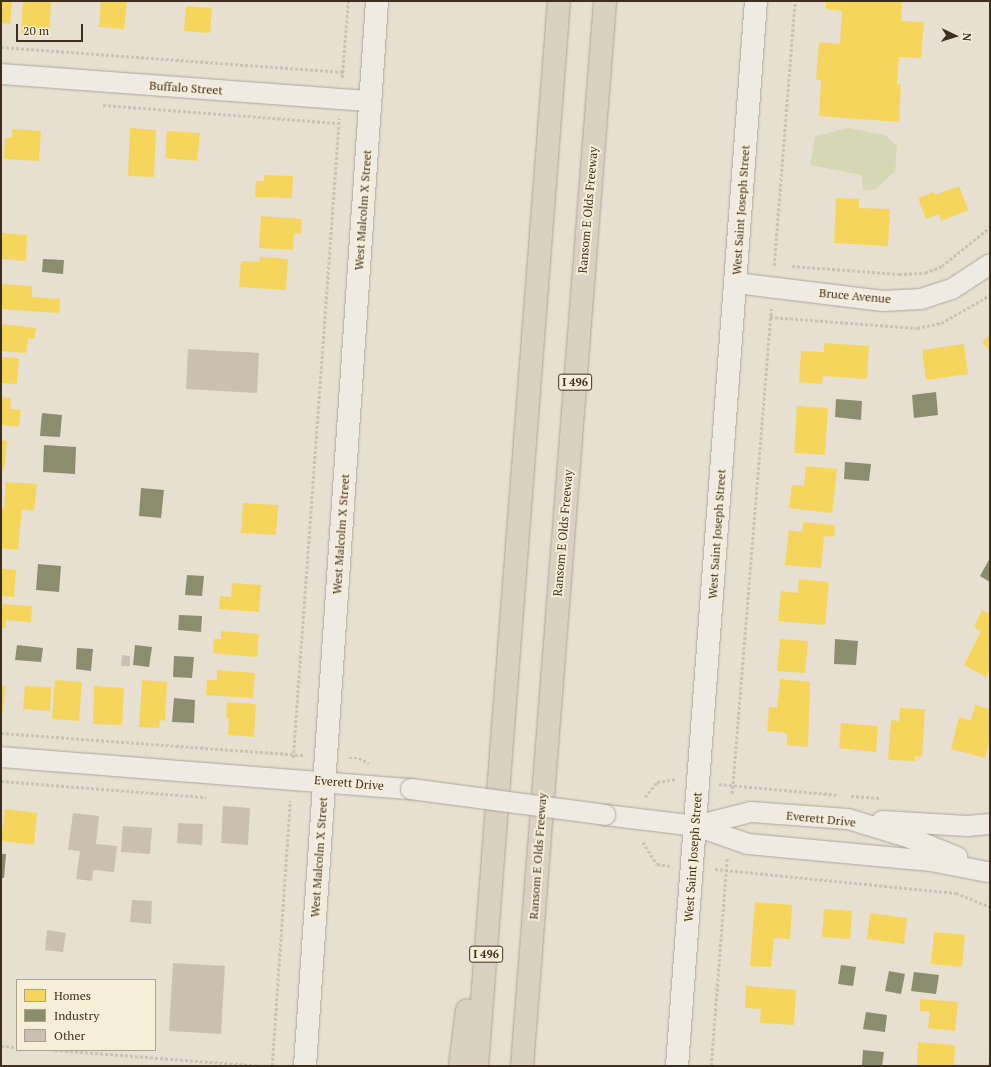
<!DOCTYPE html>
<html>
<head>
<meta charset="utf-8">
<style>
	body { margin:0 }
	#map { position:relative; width:991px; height:1067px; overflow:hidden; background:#e7e0d1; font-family:"PT Serif",serif }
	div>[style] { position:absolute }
	.green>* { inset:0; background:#d6d7b3 }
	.homes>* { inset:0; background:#f6d55c }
	.industry>* { inset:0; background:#8c8c6e }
	.building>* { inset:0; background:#cbbfb2 }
	.path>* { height:2.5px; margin-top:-1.25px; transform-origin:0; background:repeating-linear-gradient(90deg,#c8c2b9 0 3px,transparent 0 5px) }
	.roads { filter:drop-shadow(0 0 1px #ada599) drop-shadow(0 0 1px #ada599) }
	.street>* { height:20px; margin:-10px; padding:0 10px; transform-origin:10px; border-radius:10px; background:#efebe3 }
	.secondary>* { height:22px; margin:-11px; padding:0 11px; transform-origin:11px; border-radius:11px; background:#efebe3 }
	.highway>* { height:22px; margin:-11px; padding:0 11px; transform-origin:11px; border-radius:11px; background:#dad1c2 }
	.bridges { filter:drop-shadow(0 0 1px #ada599) drop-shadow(0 0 1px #ada599) }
	.street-bridge>* { height:20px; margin:-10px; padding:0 10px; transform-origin:10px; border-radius:10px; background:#efebe3 }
	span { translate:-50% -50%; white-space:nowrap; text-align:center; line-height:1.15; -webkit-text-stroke:4px #f7eed8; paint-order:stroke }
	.shield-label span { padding:1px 3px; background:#f7eed8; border:1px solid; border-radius:3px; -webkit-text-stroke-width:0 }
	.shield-label { font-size:11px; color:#3d2e20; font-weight:700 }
	.street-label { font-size:12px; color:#3d2e20 }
	.frame { position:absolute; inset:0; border:2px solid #3d2e20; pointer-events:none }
	.legend { position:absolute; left:16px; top:979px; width:140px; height:72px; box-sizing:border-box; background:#f7eed8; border:1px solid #ada18e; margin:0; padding:5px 7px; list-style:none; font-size:12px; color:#3d2e20 }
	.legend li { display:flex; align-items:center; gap:8px; height:20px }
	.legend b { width:20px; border:1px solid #ada18e }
	.north { position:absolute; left:935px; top:16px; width:40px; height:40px; -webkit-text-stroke:3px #f7eed8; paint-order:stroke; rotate:94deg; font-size:11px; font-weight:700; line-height:16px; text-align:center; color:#3d2e20 }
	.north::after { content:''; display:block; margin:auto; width:14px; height:18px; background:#3d2e20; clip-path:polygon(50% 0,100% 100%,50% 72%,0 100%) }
	.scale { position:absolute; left:16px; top:24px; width:67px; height:18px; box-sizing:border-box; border:2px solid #3d2e20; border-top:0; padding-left:5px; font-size:12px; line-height:14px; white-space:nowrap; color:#3d2e20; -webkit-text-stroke:3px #f7eed8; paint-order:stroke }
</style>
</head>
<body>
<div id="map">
	<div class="green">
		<i style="clip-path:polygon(849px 128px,885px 135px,897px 146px,895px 171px,875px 190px,863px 190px,862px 175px,810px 165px,815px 136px)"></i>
	</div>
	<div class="homes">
		<i style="clip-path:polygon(1px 1px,12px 1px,10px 24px,1px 23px)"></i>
		<i style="clip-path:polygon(23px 1px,51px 1px,49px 36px,21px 34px)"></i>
		<i style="clip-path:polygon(101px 1px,127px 1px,124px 29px,99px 27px)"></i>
		<i style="clip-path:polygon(826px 1px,902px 1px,901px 21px,924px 22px,921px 58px,899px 57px,897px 84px,901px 85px,899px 122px,819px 116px,821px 80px,816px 80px,819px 42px,840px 44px,842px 11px,826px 9px)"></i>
		<i style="clip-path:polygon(186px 6px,212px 8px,210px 33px,184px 31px)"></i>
		<i style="clip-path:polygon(130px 128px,156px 130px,154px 177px,128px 176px)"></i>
		<i style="clip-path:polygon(12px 129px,41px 131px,39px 161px,4px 159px,5px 138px,12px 138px)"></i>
		<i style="clip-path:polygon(167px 131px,200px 133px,197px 161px,165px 158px)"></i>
		<i style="clip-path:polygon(264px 175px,293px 176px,292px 198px,255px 197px,256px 181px,264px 181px)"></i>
		<i style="clip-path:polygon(959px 186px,968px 210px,941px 221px,939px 214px,926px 219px,918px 198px,933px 192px,935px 195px)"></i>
		<i style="clip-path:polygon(836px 198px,859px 199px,859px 208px,890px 209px,888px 246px,834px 243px)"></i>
		<i style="clip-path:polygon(261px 216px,302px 219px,301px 234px,294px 233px,293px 250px,259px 248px)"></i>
		<i style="clip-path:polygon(1px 233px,27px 235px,26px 261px,1px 259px)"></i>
		<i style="clip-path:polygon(260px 257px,288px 259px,286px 290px,239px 287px,241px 261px,259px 262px)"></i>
		<i style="clip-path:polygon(1px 284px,32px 286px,32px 297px,60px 299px,59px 313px,1px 309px)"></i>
		<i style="clip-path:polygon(1px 324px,36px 328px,34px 339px,28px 338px,26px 353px,1px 351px)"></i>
		<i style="clip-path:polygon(990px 335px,990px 351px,982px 342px)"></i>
		<i style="clip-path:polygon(824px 343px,869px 346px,867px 379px,823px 376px,822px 384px,799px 382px,801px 351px,824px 352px)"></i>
		<i style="clip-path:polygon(964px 344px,968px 374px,926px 380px,922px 350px)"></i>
		<i style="clip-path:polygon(1px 357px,19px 358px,17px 384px,1px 383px)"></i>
		<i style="clip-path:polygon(1px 397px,11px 398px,10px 409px,21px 410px,19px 427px,1px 425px)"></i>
		<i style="clip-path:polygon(797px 406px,828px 408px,825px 455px,794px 453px)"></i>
		<i style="clip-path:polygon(1px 440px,7px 441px,4px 470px,1px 469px)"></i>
		<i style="clip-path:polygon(806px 466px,837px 469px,832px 513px,789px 508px,792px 485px,804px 486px)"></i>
		<i style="clip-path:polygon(6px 482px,37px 484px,34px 511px,22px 509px,18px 550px,1px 548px,1px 508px,4px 509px)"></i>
		<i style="clip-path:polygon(243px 503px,278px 505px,276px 535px,241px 533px)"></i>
		<i style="clip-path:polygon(803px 522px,835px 525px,834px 537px,824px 536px,821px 568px,785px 565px,789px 530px,802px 532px)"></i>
		<i style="clip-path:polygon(1px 569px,16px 570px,14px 597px,1px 596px)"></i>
		<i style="clip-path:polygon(799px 579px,829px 582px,825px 625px,778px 621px,781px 591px,798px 593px)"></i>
		<i style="clip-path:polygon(232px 583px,261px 585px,259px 612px,219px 609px,220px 596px,231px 597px)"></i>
		<i style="clip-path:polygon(1px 604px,32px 606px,31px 622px,6px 620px,5px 628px,1px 628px)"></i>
		<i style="clip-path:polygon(982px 610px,990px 614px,990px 669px,986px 677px,964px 665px,981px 631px,974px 627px)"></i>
		<i style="clip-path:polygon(221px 631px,259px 634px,257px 657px,213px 653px,214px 639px,221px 639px)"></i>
		<i style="clip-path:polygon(780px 639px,808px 641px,805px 673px,777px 671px)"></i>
		<i style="clip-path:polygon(217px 670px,255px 673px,253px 698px,206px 695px,207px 680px,217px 680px)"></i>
		<i style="clip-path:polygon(780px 679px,810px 682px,808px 747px,787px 745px,787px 733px,767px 731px,769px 707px,777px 708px)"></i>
		<i style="clip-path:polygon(55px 680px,82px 682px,79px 721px,52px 719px)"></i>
		<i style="clip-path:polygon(142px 680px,167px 682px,165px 721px,160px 720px,159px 728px,139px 727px)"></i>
		<i style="clip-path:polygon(1px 686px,5px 686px,3px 713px,1px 713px)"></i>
		<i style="clip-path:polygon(25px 686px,51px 687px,50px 711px,23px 709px)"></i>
		<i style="clip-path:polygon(94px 686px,124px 688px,122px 725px,93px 724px)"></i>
		<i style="clip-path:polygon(227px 702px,256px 704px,254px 737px,228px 735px,229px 719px,226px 718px)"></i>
		<i style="clip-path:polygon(975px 705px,990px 709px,990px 738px,985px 758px,951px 749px,959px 717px,971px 720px)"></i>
		<i style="clip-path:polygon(900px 708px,925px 709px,922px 757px,915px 756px,915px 761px,888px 760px,891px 720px,899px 721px)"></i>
		<i style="clip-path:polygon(841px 723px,878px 726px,876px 752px,839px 748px)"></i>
		<i style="clip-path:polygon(5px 809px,37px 813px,34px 845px,1px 841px)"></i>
		<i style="clip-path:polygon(755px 902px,792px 905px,790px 939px,774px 938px,771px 967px,750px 966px)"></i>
		<i style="clip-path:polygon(824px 909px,852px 911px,850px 939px,822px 937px)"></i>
		<i style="clip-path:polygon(870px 913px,907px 918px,904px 944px,867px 939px)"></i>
		<i style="clip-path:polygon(934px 932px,965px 935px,962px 967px,931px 964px)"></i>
		<i style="clip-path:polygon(746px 986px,796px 990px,794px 1025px,760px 1023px,761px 1009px,745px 1008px)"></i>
		<i style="clip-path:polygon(920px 999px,958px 1002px,955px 1031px,928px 1028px,930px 1012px,920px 1011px)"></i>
		<i style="clip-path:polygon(918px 1042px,955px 1045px,954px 1066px,920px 1066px,917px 1064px)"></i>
	</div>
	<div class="industry">
		<i style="clip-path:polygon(43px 259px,64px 260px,63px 274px,42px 272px)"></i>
		<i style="clip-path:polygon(936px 392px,938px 415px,914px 418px,912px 395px)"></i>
		<i style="clip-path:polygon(836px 399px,862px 401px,861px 420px,835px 417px)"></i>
		<i style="clip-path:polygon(42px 413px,62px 415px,60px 437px,40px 436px)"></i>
		<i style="clip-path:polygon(44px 445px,76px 447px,75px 474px,43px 472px)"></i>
		<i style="clip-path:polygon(845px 462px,871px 464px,869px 481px,844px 479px)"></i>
		<i style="clip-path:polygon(141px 488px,164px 490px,161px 518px,139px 516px)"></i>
		<i style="clip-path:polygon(990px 558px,990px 582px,980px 576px)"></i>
		<i style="clip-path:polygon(38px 564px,61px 566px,59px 592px,36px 590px)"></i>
		<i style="clip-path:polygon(187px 575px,204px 576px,202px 596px,185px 595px)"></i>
		<i style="clip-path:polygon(179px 615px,202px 616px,201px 632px,178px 630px)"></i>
		<i style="clip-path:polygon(835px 639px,858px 641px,856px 665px,834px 664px)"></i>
		<i style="clip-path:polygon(17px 645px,43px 648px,41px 662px,15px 660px)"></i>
		<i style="clip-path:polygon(135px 645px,152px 647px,149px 667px,133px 665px)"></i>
		<i style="clip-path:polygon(77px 648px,93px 649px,91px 671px,76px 669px)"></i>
		<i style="clip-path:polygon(174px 656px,194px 657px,192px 678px,173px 677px)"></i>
		<i style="clip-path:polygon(174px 698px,195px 700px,194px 723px,172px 722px)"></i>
		<i style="clip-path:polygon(1px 854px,6px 854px,4px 878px,1px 878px)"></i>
		<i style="clip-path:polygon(841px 965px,856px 967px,853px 986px,838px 984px)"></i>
		<i style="clip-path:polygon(889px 971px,905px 974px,901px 994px,885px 991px)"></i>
		<i style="clip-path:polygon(914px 972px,939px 975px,936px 994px,911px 991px)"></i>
		<i style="clip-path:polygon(866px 1012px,887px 1015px,885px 1032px,863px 1029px)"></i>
		<i style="clip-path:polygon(863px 1050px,884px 1052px,882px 1066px,862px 1066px)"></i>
	</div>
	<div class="building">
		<i style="clip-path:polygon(188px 349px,259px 353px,257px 393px,186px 389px)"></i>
		<i style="clip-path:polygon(122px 655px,130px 656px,130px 666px,121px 666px)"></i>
		<i style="clip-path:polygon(223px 806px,250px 808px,248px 845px,221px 843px)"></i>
		<i style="clip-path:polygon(73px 813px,99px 816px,96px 844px,117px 846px,114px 872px,93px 870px,92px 881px,76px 879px,80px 851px,68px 850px)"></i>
		<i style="clip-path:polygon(178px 823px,203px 824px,202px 845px,177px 843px)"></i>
		<i style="clip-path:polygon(123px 826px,152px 828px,150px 854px,121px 852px)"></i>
		<i style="clip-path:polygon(132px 900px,152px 901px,151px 924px,130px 922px)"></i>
		<i style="clip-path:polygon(47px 930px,66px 933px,63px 952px,45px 950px)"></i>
		<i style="clip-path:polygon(173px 963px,225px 966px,221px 1034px,169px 1031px)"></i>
	</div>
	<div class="path">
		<i style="left:1px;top:47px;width:343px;rotate:4.2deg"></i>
		<i style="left:342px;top:78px;width:77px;rotate:-85.5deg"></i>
		<i style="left:103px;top:105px;width:237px;rotate:4.4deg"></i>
		<i style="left:774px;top:266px;width:266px;rotate:-85.5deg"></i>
		<i style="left:792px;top:266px;width:107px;rotate:4.3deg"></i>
		<i style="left:899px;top:274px;width:26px;rotate:-2deg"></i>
		<i style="left:925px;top:273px;width:18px;rotate:-22deg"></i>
		<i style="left:942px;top:266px;width:62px;rotate:-39.1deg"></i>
		<i style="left:770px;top:317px;width:147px;rotate:4.3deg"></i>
		<i style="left:917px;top:328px;width:25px;rotate:-12deg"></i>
		<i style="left:941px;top:323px;width:56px;rotate:-29.7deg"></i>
		<i style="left:1px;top:733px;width:304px;rotate:4.2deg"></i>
		<i style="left:293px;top:758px;width:641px;rotate:-85.88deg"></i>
		<i style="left:349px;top:758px;width:10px"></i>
		<i style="left:359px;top:758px;width:11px;rotate:27deg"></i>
		<i style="left:1px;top:781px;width:206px;rotate:4.5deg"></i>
		<i style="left:719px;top:784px;width:120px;rotate:5.3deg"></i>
		<i style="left:732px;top:794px;width:487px;rotate:-85.4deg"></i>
		<i style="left:851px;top:796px;width:30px;rotate:4deg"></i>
		<i style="left:645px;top:797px;width:19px;rotate:-51deg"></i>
		<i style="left:657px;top:782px;width:19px;rotate:-9deg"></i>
		<i style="left:643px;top:842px;width:26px;rotate:58deg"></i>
		<i style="left:657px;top:864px;width:13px;rotate:9deg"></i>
		<i style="left:715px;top:869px;width:242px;rotate:5.7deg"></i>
		<i style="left:956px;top:893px;width:37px;rotate:22deg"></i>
		<i style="left:1px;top:1046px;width:16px;rotate:4deg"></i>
		<i style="left:55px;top:1050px;width:207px;rotate:4.4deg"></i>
		<i style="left:272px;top:1066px;width:266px;rotate:-86.1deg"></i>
		<i style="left:711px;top:1066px;width:208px;rotate:-85.6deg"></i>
		<i style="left:989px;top:1066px;width:11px;rotate:-85deg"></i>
	</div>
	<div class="roads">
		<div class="street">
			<i style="left:1px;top:74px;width:371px;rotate:4.2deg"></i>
			<i style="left:736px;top:283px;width:148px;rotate:7deg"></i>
			<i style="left:883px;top:301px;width:38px;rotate:-3deg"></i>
			<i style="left:921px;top:299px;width:33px;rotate:-18deg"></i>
			<i style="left:952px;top:289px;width:45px;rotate:-33.3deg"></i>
			<i style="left:1px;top:757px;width:411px;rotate:4.5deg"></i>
			<i style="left:605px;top:815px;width:92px;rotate:6.9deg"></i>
			<i style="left:696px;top:826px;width:55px;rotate:19.1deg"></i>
			<i style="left:748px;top:844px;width:184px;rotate:5.3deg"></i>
			<i style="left:931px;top:861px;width:57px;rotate:11.1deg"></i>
			<i style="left:882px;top:821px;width:85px;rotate:3.4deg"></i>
			<i style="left:967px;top:826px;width:23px;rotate:-5deg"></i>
			<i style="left:696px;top:826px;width:57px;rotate:-14.3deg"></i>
			<i style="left:751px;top:812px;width:97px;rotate:4.1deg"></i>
			<i style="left:848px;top:819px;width:65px;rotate:17deg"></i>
			<i style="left:910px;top:838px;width:51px;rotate:22deg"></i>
		</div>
		<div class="secondary">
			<i style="left:305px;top:1066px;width:1067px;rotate:-86.13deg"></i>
			<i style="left:677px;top:1066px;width:1068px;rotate:-85.76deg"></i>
		</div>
		<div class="highway">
			<i style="left:460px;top:1066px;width:56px;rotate:-82.9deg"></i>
			<i style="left:477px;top:1066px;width:1068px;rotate:-85.6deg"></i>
			<i style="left:522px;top:1066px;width:1068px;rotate:-85.54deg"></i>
		</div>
	</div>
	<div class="bridges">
		<div class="street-bridge">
			<i style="left:411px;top:789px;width:196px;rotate:7.6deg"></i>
		</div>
	</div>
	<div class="shield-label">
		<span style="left:575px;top:382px">I 496</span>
		<span style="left:486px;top:954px">I 496</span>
	</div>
	<div class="street-label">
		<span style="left:186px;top:88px;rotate:4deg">Buffalo Street</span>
		<span style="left:363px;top:210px;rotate:-86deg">West Malcolm X Street</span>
		<span style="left:588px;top:210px;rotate:-85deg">Ransom E Olds Freeway</span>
		<span style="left:741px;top:210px;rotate:-86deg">West Saint Joseph Street</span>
		<span style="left:855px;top:296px;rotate:5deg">Bruce Avenue</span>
		<span style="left:563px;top:533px;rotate:-85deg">Ransom E Olds Freeway</span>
		<span style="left:341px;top:534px;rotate:-86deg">West Malcolm X Street</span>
		<span style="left:717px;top:534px;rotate:-86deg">West Saint Joseph Street</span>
		<span style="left:349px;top:783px;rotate:5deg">Everett Drive</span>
		<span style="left:821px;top:819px;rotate:6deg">Everett Drive</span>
		<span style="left:538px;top:856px;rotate:-86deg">Ransom E Olds Freeway</span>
		<span style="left:319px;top:857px;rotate:-86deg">West Malcolm X Street</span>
		<span style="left:693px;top:857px;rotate:-86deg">West Saint Joseph Street</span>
	</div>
	<div class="frame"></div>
	<ul class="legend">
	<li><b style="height:11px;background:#f6d55c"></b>Homes</li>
	<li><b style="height:11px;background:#8c8c6e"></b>Industry</li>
	<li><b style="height:11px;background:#cbbfb2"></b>Other</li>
	</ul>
	<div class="north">N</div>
	<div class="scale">20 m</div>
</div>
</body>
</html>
